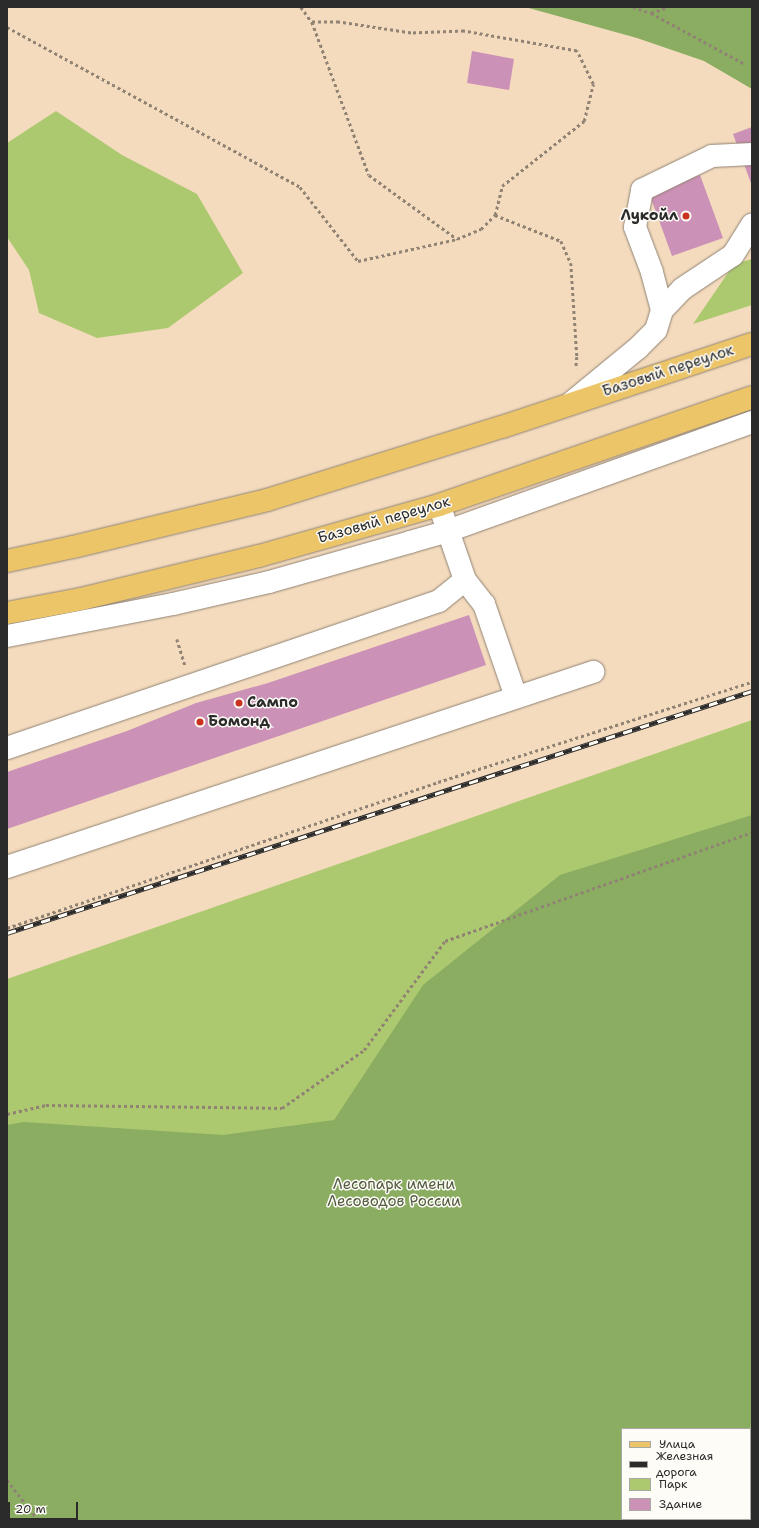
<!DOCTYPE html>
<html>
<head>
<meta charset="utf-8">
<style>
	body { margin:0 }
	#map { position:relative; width:759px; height:1528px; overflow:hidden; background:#f4dbbe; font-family:"Shantell Sans",sans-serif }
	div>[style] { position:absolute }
	.green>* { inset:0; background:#adc96f }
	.forest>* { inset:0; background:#8aad62 }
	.building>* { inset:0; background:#cc91b6 }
	.path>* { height:2.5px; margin-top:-1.25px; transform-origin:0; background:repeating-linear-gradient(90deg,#908374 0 3px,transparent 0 6px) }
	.roads { filter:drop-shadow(0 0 1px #908374) drop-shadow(0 0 1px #908374) }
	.minor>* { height:22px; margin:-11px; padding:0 11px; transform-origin:11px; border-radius:11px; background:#fff }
	.major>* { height:22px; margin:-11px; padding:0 11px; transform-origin:11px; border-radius:11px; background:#edc569 }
	.rail>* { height:4.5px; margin-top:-2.25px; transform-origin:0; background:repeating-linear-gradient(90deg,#fdfcf7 0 9px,#2b2b2b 0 18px); box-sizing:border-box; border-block:1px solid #2b2b2b }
	.dots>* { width:11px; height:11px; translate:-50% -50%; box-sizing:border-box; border:2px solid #fdfcf7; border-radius:50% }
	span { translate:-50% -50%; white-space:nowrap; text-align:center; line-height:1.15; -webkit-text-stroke:3px #fdfcf7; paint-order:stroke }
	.poi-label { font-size:15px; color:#2b2b2b; font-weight:700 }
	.right { translate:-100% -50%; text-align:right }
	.left { translate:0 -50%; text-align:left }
	.street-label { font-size:15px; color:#2b2b2b }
	.park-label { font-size:15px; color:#525a3f }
	.frame { position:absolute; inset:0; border:8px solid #2b2b2b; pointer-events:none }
	.legend { position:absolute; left:621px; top:1428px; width:130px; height:92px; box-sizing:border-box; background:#fdfcf7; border:1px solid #a9a8a5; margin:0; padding:5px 7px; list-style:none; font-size:12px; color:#2b2b2b }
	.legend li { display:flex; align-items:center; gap:8px; height:20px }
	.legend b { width:20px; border:1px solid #a9a8a5 }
	.scale { position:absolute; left:8px; top:1502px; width:70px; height:18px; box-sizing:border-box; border:2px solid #2b2b2b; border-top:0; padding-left:5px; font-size:12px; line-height:14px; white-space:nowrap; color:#2b2b2b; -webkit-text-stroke:3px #fdfcf7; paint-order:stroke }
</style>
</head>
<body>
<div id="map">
	<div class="green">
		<i style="clip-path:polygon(56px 111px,122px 155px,197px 194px,243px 273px,168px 328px,97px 338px,39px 313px,29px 270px,7px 237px,7px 143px)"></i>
		<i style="clip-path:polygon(752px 259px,752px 305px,693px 324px,734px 264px)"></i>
		<i style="clip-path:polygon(evenodd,752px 720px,752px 1521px,7px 1521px,7px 979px,752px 720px,622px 1429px,750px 1429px,750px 1519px,622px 1519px,622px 1429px)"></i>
	</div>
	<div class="forest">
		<i style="clip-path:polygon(525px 7px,752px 7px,752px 89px,704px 61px,637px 38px)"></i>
		<i style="clip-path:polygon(752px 815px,752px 1425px,749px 1429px,622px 1429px,622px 1519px,691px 1519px,690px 1521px,7px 1521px,7px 1125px,24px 1122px,223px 1135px,334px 1120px,423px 985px,560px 875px)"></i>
	</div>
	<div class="building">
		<i style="clip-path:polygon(472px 51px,514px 59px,509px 90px,467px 83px)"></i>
		<i style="clip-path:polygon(752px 127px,752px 186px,733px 134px)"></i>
		<i style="clip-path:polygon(700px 175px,723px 238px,672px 256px,649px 193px)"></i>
		<i style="clip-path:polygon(469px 615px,486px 665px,7px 829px,7px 772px,127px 731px,196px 703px,268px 683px)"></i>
	</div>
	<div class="path">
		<i style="left:301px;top:7px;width:19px;rotate:54deg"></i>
		<i style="left:312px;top:22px;width:163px;rotate:69.6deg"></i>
		<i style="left:369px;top:175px;width:109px;rotate:36deg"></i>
		<i style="left:633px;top:7px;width:19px;rotate:18deg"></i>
		<i style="left:651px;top:13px;width:105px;rotate:28.5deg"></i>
		<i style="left:651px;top:13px;width:18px;rotate:-19deg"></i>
		<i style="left:7px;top:27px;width:334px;rotate:28.6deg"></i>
		<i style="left:300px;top:187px;width:94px;rotate:51.9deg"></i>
		<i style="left:358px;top:261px;width:101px;rotate:-12.5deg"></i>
		<i style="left:457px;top:239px;width:26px;rotate:-23deg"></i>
		<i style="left:481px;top:229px;width:20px;rotate:-45deg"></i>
		<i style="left:495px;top:215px;width:30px;rotate:-76deg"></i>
		<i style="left:502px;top:186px;width:105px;rotate:-38.4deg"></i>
		<i style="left:584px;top:121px;width:38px;rotate:-76deg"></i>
		<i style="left:593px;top:84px;width:37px;rotate:-116deg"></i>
		<i style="left:577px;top:51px;width:115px;rotate:-170deg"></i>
		<i style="left:464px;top:31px;width:53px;rotate:177.8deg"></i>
		<i style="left:411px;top:33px;width:73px;rotate:-171.3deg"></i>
		<i style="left:339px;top:22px;width:27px;rotate:180deg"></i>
		<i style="left:495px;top:215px;width:71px;rotate:21.5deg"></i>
		<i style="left:561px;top:241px;width:24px;rotate:66deg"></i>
		<i style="left:571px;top:263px;width:94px;rotate:86.3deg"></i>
		<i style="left:577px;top:357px;width:12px;rotate:95deg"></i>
		<i style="left:177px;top:639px;width:27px;rotate:73deg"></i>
		<i style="left:7px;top:928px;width:455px;rotate:-18.7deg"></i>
		<i style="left:438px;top:782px;width:330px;rotate:-17.7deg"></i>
		<i style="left:7px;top:1114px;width:40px;rotate:-13deg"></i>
		<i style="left:46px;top:1105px;width:236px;rotate:0.7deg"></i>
		<i style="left:282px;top:1108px;width:100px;rotate:-35.3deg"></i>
		<i style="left:364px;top:1050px;width:136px;rotate:-53.4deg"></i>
		<i style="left:445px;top:941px;width:326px;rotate:-19.5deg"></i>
		<i style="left:7px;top:1480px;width:52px;rotate:52deg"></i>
		<i style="left:750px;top:1513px;width:3px;rotate:-45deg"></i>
		<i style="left:742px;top:1521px;width:3px;rotate:-45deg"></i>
	</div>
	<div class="roads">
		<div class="minor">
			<i style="left:662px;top:310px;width:39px;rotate:-105deg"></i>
			<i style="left:652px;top:272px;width:48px;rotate:-110.7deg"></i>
			<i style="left:635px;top:227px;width:38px;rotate:-79deg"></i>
			<i style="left:642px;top:190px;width:78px;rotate:-25.9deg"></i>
			<i style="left:712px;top:156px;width:40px;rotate:-2.9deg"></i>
			<i style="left:571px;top:403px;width:87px;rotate:-39.4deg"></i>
			<i style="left:638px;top:348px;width:25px;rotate:-45deg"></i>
			<i style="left:656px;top:330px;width:21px;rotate:-73deg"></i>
			<i style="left:662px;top:310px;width:29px;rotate:-46deg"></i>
			<i style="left:682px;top:289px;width:61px;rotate:-33.7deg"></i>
			<i style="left:733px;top:255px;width:36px;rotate:-58deg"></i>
			<i style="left:465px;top:580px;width:31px;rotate:52deg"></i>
			<i style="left:484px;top:604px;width:98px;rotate:71deg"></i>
			<i style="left:7px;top:636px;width:169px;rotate:-10.9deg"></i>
			<i style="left:173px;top:604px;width:98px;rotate:-12.9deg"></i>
			<i style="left:269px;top:582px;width:147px;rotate:-15.8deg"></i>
			<i style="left:410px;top:542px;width:40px;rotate:-16deg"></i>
			<i style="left:448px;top:531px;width:323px;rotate:-19.7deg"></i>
			<i style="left:7px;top:748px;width:456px;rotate:-18.8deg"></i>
			<i style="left:439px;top:601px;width:33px;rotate:-39deg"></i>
			<i style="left:465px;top:580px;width:68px;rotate:-109deg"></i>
			<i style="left:7px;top:867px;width:618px;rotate:-18.41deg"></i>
		</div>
		<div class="major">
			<i style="left:7px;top:561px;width:67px;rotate:-12deg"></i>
			<i style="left:73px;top:547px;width:200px;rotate:-13.6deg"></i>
			<i style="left:267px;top:500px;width:246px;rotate:-17.3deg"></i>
			<i style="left:502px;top:427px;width:263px;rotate:-18.4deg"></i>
			<i style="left:7px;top:613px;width:75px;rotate:-10.7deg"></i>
			<i style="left:81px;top:599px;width:183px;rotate:-13.6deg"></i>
			<i style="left:259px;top:556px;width:187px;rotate:-15.8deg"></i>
			<i style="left:439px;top:505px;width:331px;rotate:-19deg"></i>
		</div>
	</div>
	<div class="rail">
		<i style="left:7px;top:933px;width:783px;rotate:-18deg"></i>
	</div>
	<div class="dots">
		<i style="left:686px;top:216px;background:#c8321e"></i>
		<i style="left:239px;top:703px;background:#c8321e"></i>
		<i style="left:200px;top:722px;background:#c8321e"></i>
	</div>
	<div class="poi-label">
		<span class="right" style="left:678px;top:216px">Лукойл</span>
		<span class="left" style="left:247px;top:703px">Сампо</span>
		<span class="left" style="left:208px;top:722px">Бомонд</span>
	</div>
	<div class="street-label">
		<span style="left:668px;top:371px;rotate:-18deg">Базовый переулок</span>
		<span style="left:384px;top:520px;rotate:-16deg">Базовый переулок</span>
	</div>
	<div class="park-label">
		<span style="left:394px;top:1193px">Лесопарк имени<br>Лесоводов России</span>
	</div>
	<div class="frame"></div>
	<ul class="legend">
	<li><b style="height:5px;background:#edc569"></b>Улица</li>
	<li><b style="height:5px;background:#2b2b2b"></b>Железная дорога</li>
	<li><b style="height:11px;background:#adc96f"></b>Парк</li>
	<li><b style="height:11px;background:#cc91b6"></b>Здание</li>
	</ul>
	<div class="scale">20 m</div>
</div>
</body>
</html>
